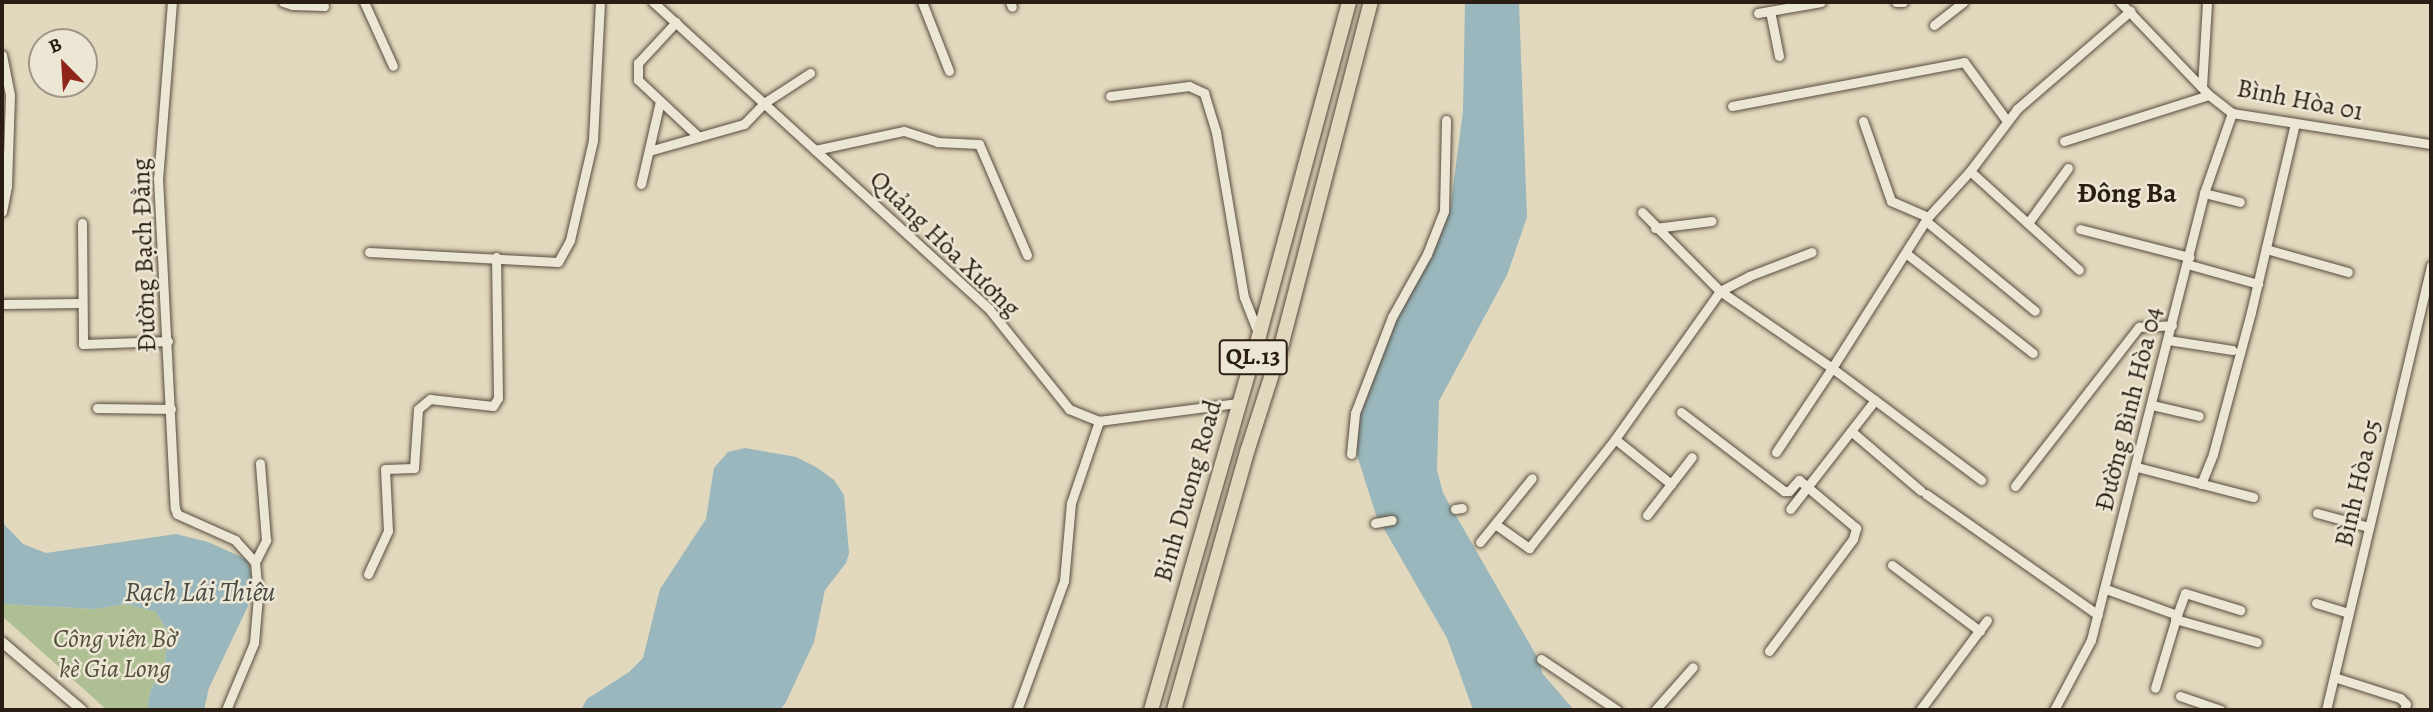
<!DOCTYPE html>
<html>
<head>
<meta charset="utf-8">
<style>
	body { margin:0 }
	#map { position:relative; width:2433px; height:712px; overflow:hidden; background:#e1d8bd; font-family:Alegreya,serif }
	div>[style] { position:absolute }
	.green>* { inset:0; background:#afbf94 }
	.water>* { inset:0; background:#99b7bc }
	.roads { filter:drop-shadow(0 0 2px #584c3e) drop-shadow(0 0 2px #584c3e) }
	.minor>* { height:9px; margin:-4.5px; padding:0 4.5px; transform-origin:4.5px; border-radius:4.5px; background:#ece6d4 }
	.tertiary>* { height:10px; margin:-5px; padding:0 5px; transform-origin:5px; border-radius:5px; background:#ece6d4 }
	.trunk>* { height:14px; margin:-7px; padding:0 7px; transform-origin:7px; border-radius:7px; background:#e1d8bd }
	span { translate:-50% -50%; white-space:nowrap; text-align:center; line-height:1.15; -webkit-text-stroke:5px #ece6d4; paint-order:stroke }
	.shield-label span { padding:2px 5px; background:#ece6d4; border:2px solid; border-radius:5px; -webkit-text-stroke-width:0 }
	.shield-label { font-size:24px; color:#2a1d13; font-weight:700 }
	.street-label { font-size:26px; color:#2a1d13 }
	.park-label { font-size:26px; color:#524e3a; font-style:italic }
	.neighbourhood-label { font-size:28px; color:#2a1d13; font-weight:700 }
	.water-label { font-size:28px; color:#4b4b46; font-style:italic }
	.frame { position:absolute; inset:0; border:4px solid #2a1d13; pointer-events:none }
	.north { position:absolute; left:28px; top:28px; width:70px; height:70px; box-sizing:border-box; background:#ece6d4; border:2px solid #9e9687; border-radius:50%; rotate:336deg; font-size:19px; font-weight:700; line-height:28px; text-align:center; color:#2a1d13 }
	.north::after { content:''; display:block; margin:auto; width:24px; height:32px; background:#8f2418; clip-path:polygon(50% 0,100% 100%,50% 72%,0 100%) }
</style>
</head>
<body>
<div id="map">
	<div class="green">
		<i style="clip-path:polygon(2px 604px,95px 609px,125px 604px,156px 612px,168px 632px,165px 662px,150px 692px,147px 710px,107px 710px,2px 616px)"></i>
	</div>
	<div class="water">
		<i style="clip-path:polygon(1465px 2px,1519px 2px,1527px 217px,1507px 275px,1439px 401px,1437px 470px,1443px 493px,1540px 662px,1542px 673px,1574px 710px,1473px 710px,1447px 638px,1376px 515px,1356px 452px,1360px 414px,1396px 316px,1432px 255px,1450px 210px,1463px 111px)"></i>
		<i style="clip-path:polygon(745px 448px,796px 457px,816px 467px,834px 480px,844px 495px,849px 553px,846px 563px,825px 590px,814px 642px,785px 704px,779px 710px,581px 710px,587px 699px,629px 672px,643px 658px,660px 589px,706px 519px,714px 468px,728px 452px)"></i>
		<i style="clip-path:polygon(2px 522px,23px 544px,46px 553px,176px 534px,208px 542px,248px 560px,252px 579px,248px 606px,209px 688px,204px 710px,147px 710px,150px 692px,165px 662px,168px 632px,156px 612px,125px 604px,95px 609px,2px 604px)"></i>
	</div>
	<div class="roads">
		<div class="minor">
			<i style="left:172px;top:2px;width:177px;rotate:94.5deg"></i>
			<i style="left:158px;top:178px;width:330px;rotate:87.1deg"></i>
			<i style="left:175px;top:508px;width:6px;rotate:72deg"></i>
			<i style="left:177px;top:514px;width:64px;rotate:24.1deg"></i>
			<i style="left:235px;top:540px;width:30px;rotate:48deg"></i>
			<i style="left:255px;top:562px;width:34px;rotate:85deg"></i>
			<i style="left:258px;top:596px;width:47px;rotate:94.9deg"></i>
			<i style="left:254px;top:643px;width:73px;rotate:112.7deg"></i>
			<i style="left:283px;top:2px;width:9px;rotate:18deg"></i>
			<i style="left:292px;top:5px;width:32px;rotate:2deg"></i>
			<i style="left:364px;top:2px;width:70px;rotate:65.6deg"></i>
			<i style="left:653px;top:2px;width:455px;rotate:42.4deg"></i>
			<i style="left:989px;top:309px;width:128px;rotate:51.3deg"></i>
			<i style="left:1069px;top:409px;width:32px;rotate:22deg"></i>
			<i style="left:1099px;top:421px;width:140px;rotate:-7.4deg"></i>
			<i style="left:922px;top:2px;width:74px;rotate:68.6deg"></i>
			<i style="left:1010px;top:2px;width:5px;rotate:68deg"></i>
			<i style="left:1896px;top:2px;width:7px"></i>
			<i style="left:2120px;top:2px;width:129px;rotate:46.3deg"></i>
			<i style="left:2209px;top:95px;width:29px;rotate:38deg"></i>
			<i style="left:2232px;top:113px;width:201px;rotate:8.9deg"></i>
			<i style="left:1770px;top:11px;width:46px;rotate:78.7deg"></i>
			<i style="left:1758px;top:13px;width:64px;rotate:-9.9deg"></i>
			<i style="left:676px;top:22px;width:56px;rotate:132.8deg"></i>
			<i style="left:638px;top:63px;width:17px;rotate:90deg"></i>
			<i style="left:638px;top:80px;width:83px;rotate:43.1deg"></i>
			<i style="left:1934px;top:25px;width:37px;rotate:-38deg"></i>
			<i style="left:2px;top:55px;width:41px;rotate:78.7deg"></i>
			<i style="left:10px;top:95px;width:91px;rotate:91.9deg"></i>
			<i style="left:7px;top:186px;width:26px;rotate:101deg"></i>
			<i style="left:2202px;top:87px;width:85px;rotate:-86.6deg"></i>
			<i style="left:1110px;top:96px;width:80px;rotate:-7.2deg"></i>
			<i style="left:1189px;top:86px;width:17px;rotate:25deg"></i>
			<i style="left:1204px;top:93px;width:41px;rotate:72.9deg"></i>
			<i style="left:1216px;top:132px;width:167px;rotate:80.4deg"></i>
			<i style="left:1244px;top:297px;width:41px;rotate:68.5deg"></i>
			<i style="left:1732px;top:106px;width:236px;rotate:-10.7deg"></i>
			<i style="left:1964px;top:62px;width:73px;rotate:53.9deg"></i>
			<i style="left:1863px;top:121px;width:85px;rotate:70.7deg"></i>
			<i style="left:1891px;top:201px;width:40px;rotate:23.4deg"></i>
			<i style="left:2064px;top:141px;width:152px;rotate:-17.6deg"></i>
			<i style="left:815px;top:150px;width:91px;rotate:-12.1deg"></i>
			<i style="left:904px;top:131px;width:35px;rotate:18deg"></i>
			<i style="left:937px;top:142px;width:42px;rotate:2.7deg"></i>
			<i style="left:979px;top:144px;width:121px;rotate:66.6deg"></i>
			<i style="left:649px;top:151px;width:99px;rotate:-15.9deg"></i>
			<i style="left:744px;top:124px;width:29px;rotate:-46deg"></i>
			<i style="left:764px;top:103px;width:55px;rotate:-33.1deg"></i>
			<i style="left:1970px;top:171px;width:147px;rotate:42.2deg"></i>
			<i style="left:641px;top:184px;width:85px;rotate:-77.1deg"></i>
			<i style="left:2204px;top:193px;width:37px;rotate:14deg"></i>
			<i style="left:1642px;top:212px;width:111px;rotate:45.4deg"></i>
			<i style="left:1720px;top:291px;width:136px;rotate:34.5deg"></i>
			<i style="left:1832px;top:368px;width:179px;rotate:-57.6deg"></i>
			<i style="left:1928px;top:217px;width:62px;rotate:-47.6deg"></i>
			<i style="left:1970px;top:171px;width:78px;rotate:-52.8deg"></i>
			<i style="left:2017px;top:109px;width:150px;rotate:-40.9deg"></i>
			<i style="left:1926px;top:221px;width:141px;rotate:39.5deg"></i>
			<i style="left:82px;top:223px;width:121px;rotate:89.5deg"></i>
			<i style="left:83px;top:344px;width:85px;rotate:-2deg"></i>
			<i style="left:2028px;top:223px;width:68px;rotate:-54deg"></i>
			<i style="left:1655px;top:228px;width:57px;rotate:-7deg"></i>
			<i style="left:2080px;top:229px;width:113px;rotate:14.4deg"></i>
			<i style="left:2266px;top:249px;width:85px;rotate:15.7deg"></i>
			<i style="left:369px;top:252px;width:189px;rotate:3deg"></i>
			<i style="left:558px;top:262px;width:25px;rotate:-61deg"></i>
			<i style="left:570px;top:240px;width:103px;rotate:-77deg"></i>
			<i style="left:593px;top:140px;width:138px;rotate:-87.1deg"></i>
			<i style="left:1907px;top:254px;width:160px;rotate:38.2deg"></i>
			<i style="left:2187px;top:264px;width:74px;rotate:15.7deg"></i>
			<i style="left:2px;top:304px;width:79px;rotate:-0.7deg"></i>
			<i style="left:2168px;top:340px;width:65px;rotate:8.9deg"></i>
			<i style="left:1875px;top:400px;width:133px;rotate:37deg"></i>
			<i style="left:2152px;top:405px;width:48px;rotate:13.2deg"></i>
			<i style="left:97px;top:408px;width:74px;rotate:0.8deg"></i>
			<i style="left:1681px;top:412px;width:130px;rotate:37.5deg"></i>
			<i style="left:1784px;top:491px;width:5px"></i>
			<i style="left:1789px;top:491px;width:15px;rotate:-48deg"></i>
			<i style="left:1799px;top:480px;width:75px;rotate:40.1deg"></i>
			<i style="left:1856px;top:528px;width:11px;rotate:105deg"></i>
			<i style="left:1853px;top:539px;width:140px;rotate:126.9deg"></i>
			<i style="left:1851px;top:431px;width:92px;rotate:40.6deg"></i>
			<i style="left:1615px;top:439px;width:72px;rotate:38.8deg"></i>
			<i style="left:1776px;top:452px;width:101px;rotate:-56.3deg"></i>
			<i style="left:1832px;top:368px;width:54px;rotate:36.7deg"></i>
			<i style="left:1875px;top:400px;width:138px;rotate:127.9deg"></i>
			<i style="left:1351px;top:454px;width:41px;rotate:-84.4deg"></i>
			<i style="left:1355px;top:413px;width:103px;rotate:-68.9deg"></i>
			<i style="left:1392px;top:317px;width:72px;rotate:-60.9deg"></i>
			<i style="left:1427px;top:254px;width:46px;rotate:-68.4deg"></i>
			<i style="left:1444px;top:211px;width:91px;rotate:-88.7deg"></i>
			<i style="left:2137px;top:467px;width:120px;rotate:14.5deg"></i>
			<i style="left:2201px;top:484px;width:32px;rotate:-68deg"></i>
			<i style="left:2213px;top:454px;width:147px;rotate:-75deg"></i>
			<i style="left:2251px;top:312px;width:194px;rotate:-76.9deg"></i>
			<i style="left:2015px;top:486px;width:202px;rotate:-52.1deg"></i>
			<i style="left:2139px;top:327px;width:33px;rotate:-3deg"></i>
			<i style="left:1926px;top:494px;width:210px;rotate:35.1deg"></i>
			<i style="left:1455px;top:509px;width:7px;rotate:-8deg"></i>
			<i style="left:2317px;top:513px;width:54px;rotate:15.1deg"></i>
			<i style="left:1647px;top:515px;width:73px;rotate:-52.2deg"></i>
			<i style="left:1375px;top:523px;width:17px;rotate:-10deg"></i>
			<i style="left:1495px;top:524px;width:42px;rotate:35.2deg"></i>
			<i style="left:1529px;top:548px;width:139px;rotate:-51.7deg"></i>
			<i style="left:1615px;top:439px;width:181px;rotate:-54.6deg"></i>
			<i style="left:1720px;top:291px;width:33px;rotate:-27deg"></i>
			<i style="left:1749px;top:276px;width:67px;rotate:-20.9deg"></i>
			<i style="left:1480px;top:542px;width:82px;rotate:-50.9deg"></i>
			<i style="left:255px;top:562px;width:25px;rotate:-63deg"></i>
			<i style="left:266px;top:540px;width:77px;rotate:-94.5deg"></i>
			<i style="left:1892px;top:565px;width:110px;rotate:36.9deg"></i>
			<i style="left:368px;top:574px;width:47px;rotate:-65.1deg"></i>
			<i style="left:388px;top:531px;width:62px;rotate:-92.8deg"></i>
			<i style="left:385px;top:469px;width:29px;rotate:-2deg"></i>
			<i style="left:414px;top:468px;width:59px;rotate:-86.1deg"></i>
			<i style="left:418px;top:409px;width:16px;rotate:-40deg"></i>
			<i style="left:430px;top:399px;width:63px;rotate:6.3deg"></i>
			<i style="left:493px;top:406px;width:9px;rotate:-58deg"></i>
			<i style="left:498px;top:398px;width:141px;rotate:-90.8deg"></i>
			<i style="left:2106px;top:589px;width:76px;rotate:20.1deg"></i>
			<i style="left:2177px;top:615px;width:76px;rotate:106.8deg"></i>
			<i style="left:2316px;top:603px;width:34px;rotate:17deg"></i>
			<i style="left:2177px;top:615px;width:23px;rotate:-70deg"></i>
			<i style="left:2185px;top:593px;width:58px;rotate:17.2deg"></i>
			<i style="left:2175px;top:619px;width:85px;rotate:15.7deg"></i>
			<i style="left:1541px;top:659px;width:92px;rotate:33.9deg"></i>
			<i style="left:2334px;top:677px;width:69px;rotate:17.7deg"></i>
			<i style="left:2400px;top:698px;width:8px;rotate:45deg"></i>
			<i style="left:2406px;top:704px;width:6px;rotate:108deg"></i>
			<i style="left:2180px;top:696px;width:43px;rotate:18.9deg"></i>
			<i style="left:1017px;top:710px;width:137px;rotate:-70deg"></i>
			<i style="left:1064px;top:581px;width:78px;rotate:-84.9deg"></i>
			<i style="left:1071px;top:503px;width:87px;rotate:-71.1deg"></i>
			<i style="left:1655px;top:710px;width:57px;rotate:-48.5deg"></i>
			<i style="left:1920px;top:710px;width:112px;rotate:-53.3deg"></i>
			<i style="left:2054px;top:710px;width:79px;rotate:-62.1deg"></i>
			<i style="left:2091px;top:640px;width:461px;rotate:-75.8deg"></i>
			<i style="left:2204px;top:193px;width:85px;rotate:-70.7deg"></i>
			<i style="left:2326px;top:710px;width:457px;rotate:-76.7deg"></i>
		</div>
		<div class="tertiary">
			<i style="left:2px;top:642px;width:105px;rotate:40.4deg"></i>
		</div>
		<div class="trunk">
			<i style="left:1151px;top:710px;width:389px;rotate:-73.9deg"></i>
			<i style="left:1259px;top:336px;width:346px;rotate:-74.9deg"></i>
			<i style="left:1174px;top:710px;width:271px;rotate:-74.2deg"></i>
			<i style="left:1248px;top:449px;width:111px;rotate:-72.2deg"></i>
			<i style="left:1282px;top:343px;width:352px;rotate:-75.4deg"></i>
		</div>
	</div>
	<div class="shield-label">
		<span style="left:1253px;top:357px">QL.13</span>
	</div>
	<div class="street-label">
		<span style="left:2300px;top:100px;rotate:11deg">Bình Hòa 01</span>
		<span style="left:945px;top:244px;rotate:44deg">Quảng Hòa Xương</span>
		<span style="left:144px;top:255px;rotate:-92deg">Đường Bạch Đằng</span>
		<span style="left:2129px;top:409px;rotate:-76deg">Đường Bình Hòa 04</span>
		<span style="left:2358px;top:483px;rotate:-77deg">Bình Hòa 05</span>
		<span style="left:1188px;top:491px;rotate:-74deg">Binh Duong Road</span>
	</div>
	<div class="park-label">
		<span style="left:115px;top:654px">Công viên Bờ<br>kè Gia Long</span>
	</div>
	<div class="neighbourhood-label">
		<span style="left:2127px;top:193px">Đông Ba</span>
	</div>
	<div class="water-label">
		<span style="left:200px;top:592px">Rạch Lái Thiêu</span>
	</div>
	<div class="frame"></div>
	<div class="north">B</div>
</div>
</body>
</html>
